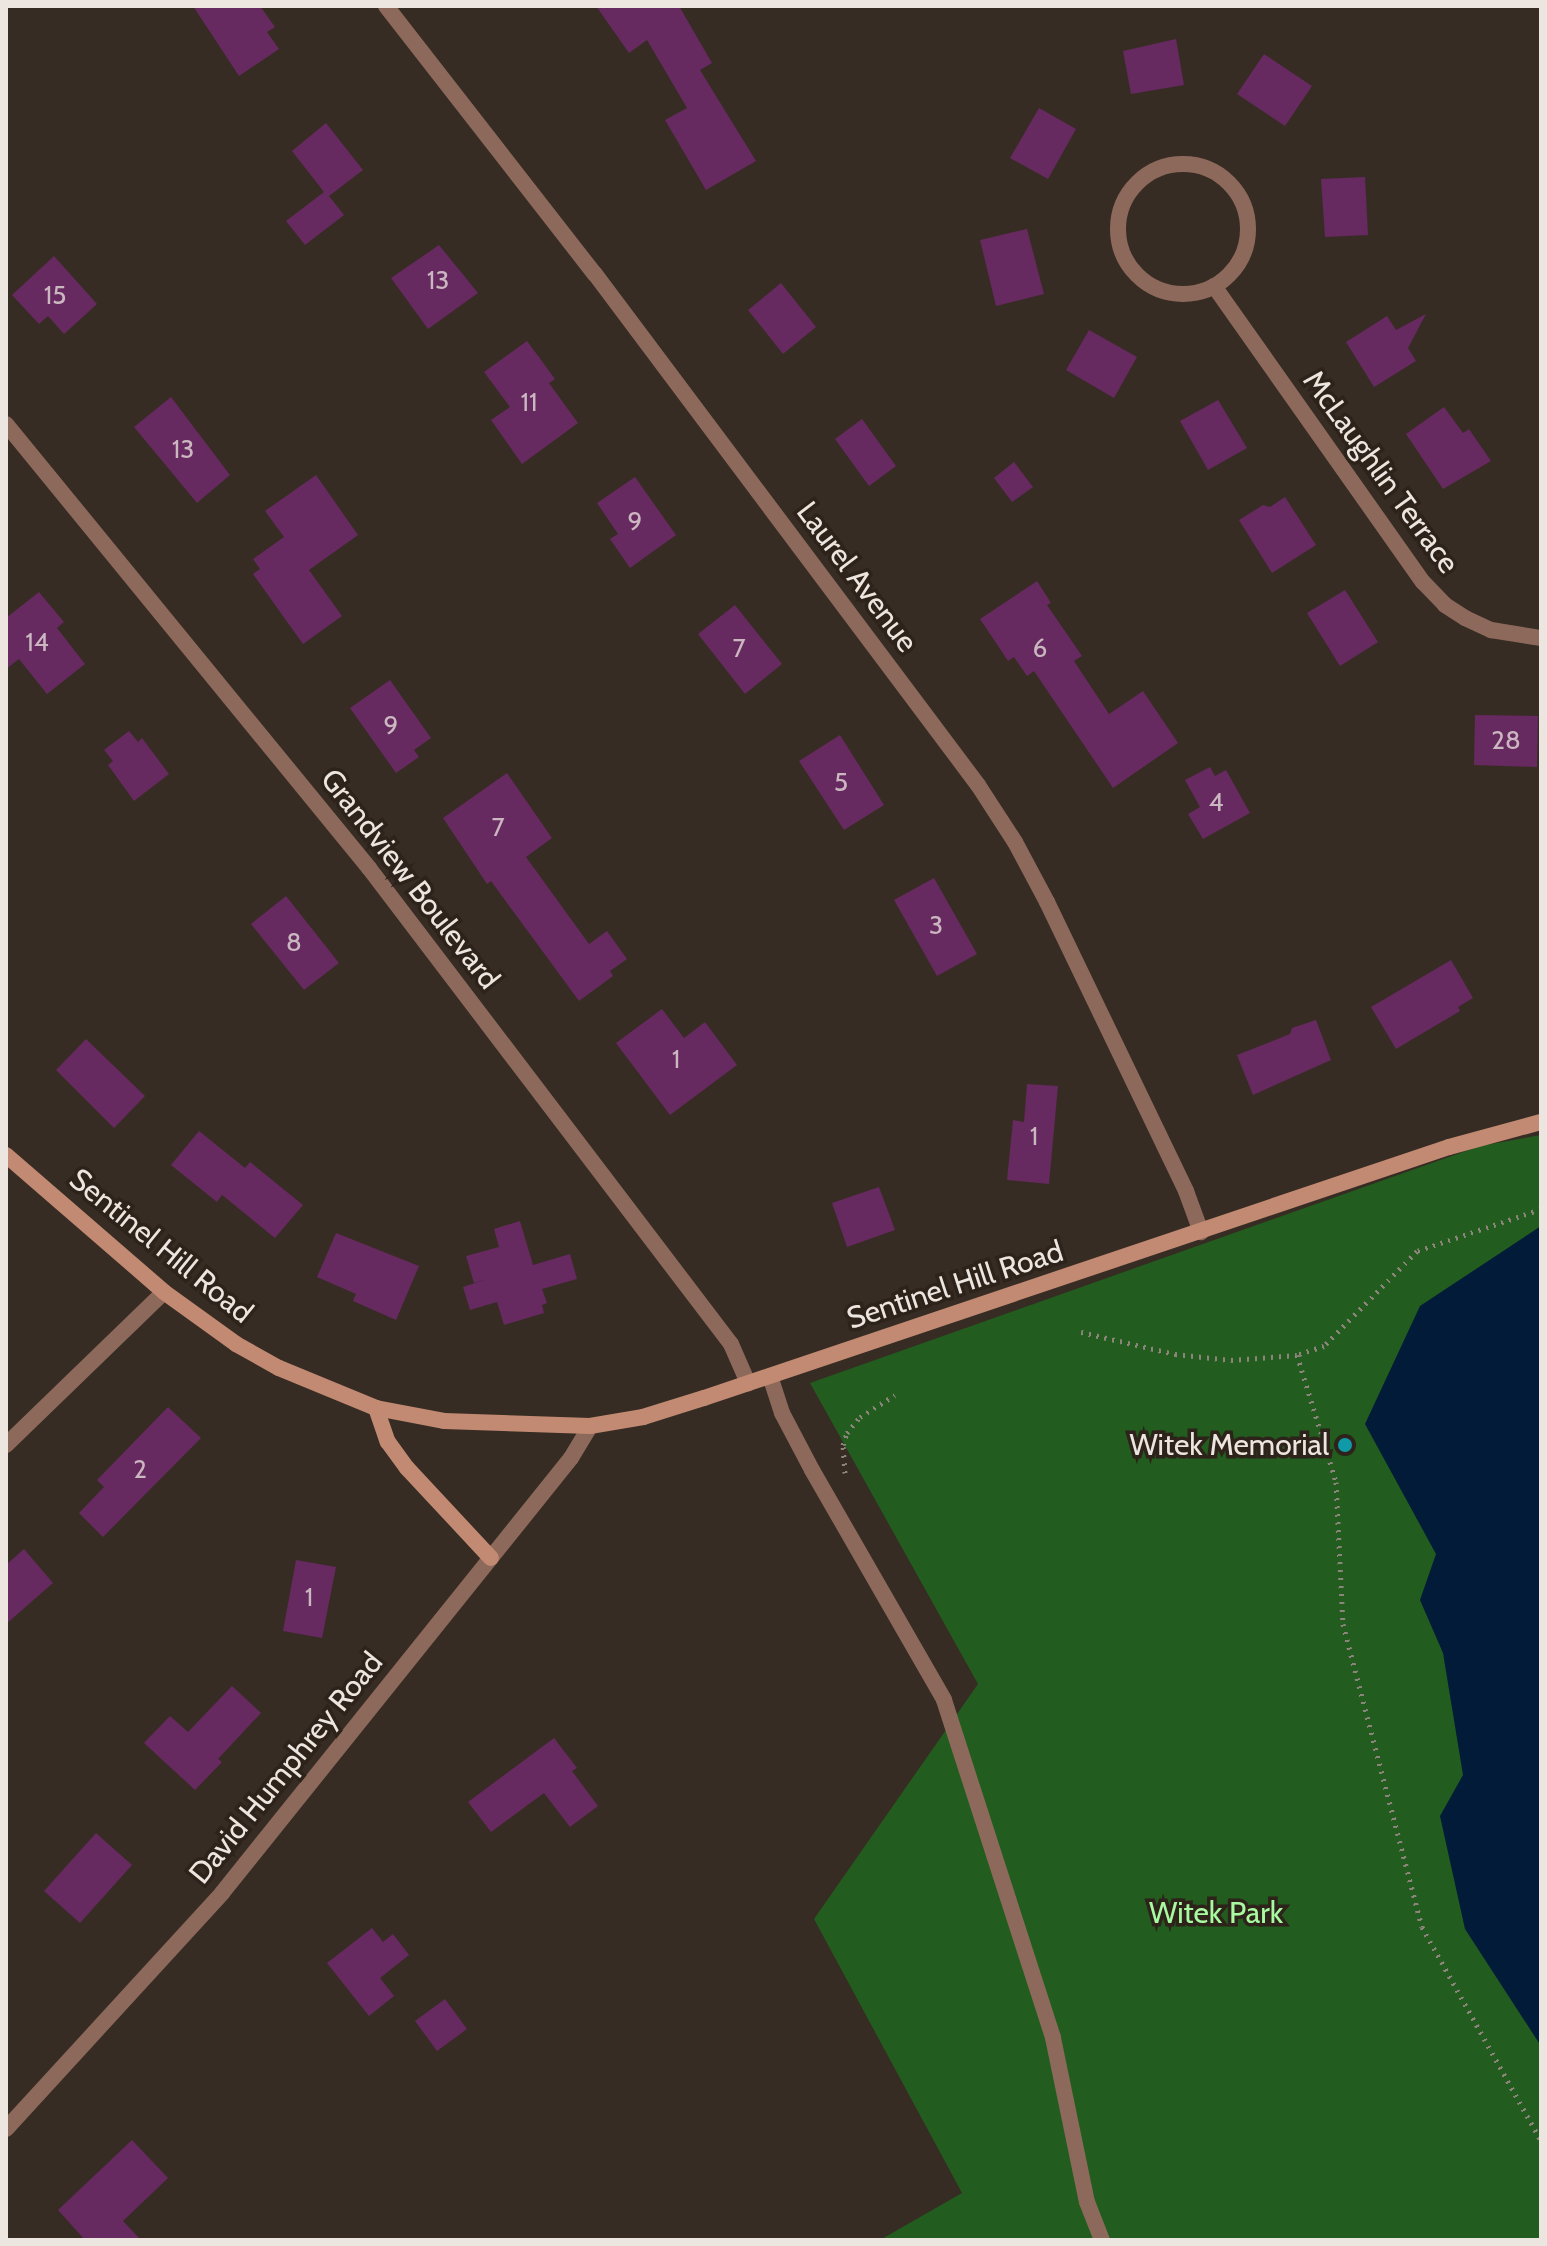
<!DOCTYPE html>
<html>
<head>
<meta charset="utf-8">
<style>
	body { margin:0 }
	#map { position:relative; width:1547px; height:2246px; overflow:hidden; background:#372c23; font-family:Cabin,sans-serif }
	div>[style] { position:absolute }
	.green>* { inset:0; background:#225c1e }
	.water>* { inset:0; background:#011b39 }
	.building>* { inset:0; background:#662960 }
	.path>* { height:5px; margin-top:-2.5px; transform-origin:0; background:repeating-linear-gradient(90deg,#8d847c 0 2px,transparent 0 8px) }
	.service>* { height:16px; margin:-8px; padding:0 8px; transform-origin:8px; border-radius:8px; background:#8d695b }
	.minor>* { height:16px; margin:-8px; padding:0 8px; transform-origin:8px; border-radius:8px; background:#8d695b }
	.minor>.ring { margin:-8px; padding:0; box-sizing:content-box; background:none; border:16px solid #8d695b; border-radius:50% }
	.tertiary>* { height:16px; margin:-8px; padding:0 8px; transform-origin:8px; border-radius:8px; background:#8d695b }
	.secondary>* { height:16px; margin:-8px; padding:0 8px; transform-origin:8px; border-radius:8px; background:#c28a72 }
	.dots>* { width:22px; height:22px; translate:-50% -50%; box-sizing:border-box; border:4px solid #2d231a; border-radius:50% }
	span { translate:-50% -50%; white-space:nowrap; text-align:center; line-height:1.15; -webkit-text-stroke:7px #2d231a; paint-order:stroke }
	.number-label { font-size:26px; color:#cbb7c0 }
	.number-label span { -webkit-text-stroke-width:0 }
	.street-label { font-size:30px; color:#ede6e0 }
	.poi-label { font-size:30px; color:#ede6e0 }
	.right { translate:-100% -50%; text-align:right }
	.park-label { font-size:30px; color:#a8faa1 }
	.frame { position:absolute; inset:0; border:8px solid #ede6e0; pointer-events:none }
</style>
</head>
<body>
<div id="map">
	<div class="green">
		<i style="clip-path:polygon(1541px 1135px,1541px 2240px,880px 2240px,962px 2193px,814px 1919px,978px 1684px,810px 1383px,1480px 1146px)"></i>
	</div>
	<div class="water">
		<i style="clip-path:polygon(1541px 1226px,1541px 2046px,1465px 1929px,1440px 1816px,1463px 1775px,1443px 1653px,1420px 1600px,1436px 1554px,1365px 1424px,1420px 1306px)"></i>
	</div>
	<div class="building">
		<i style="clip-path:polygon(193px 6px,260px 6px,275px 27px,267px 32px,279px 49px,239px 76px)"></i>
		<i style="clip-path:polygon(596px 6px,679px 6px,712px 63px,700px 70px,756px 161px,706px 190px,665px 120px,687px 108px,647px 40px,629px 53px)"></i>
		<i style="clip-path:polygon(1176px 39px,1184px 85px,1131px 94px,1123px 51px)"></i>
		<i style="clip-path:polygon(1264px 54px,1312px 86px,1285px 126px,1237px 94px)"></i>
		<i style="clip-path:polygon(1039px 108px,1076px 129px,1048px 179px,1010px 158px)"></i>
		<i style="clip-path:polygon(326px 123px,363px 170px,329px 196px,344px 215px,305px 245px,286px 221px,324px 192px,292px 151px)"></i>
		<i style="clip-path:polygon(1365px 177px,1368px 235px,1325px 237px,1321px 179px)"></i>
		<i style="clip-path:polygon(1027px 229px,1044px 294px,996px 306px,980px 240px)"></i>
		<i style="clip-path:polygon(439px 245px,478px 293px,428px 329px,391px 278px)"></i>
		<i style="clip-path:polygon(54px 256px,97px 304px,64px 334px,48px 316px,39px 324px,12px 295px)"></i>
		<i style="clip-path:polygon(781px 283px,816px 327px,783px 354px,748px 310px)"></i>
		<i style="clip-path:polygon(1426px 314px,1408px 348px,1416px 361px,1374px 387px,1346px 342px,1387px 316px,1396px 330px)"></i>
		<i style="clip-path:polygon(1089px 330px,1137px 357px,1114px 398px,1066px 370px)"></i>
		<i style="clip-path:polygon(527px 341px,555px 379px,549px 383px,578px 423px,522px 464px,491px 420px,510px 407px,484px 372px)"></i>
		<i style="clip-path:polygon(171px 397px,230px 475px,197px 503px,134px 427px)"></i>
		<i style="clip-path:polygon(1218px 400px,1247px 448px,1208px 470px,1180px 421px)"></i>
		<i style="clip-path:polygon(1444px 407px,1463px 433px,1469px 429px,1491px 461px,1443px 489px,1406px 434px)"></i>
		<i style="clip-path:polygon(862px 419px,896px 466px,869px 486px,835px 439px)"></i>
		<i style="clip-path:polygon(1014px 462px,1033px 487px,1012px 502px,994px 478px)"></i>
		<i style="clip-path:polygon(316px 475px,358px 535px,309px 570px,342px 616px,303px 644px,253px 574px,260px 569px,253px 559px,284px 537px,265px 511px)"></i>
		<i style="clip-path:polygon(635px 477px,676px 535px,630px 568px,610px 539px,618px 534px,597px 503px)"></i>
		<i style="clip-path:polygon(1285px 497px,1316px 545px,1272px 573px,1239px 520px,1263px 505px,1270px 507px)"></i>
		<i style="clip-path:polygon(1037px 581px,1051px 603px,1047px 605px,1082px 656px,1074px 661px,1109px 714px,1143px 691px,1178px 743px,1113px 788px,1034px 671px,1027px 676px,1014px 657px,1008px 661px,980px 619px)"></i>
		<i style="clip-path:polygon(1345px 590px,1378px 642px,1340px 666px,1307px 613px)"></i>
		<i style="clip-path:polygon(39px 592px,64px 622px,57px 628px,85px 664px,47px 694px,19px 659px,6px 669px,6px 618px)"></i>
		<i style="clip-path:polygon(735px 605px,782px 664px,745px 694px,698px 634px)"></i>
		<i style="clip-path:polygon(390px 680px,431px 738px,414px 750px,419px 757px,396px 773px,350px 708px)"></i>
		<i style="clip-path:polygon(1475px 715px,1538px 716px,1537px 767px,1474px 765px)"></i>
		<i style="clip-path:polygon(129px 731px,138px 742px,142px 738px,169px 774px,134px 801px,108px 765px,113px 761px,104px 750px)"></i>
		<i style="clip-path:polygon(840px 735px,884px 805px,844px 830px,799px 761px)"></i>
		<i style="clip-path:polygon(1210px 767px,1215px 776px,1226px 770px,1250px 813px,1203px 839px,1188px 814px,1200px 807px,1185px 780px)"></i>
		<i style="clip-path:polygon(507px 773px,552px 838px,526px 857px,589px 944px,607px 931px,627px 959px,610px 971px,613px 976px,579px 1001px,491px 881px,487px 884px,443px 818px)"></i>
		<i style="clip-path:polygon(934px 878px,977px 954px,937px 976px,894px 900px)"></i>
		<i style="clip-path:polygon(286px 896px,339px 963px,304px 990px,251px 924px)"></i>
		<i style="clip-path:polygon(1451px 960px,1473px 998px,1458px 1007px,1460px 1011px,1396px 1049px,1371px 1007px)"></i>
		<i style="clip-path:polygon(662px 1009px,684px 1038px,705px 1022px,737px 1065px,670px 1115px,616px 1043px)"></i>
		<i style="clip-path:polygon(1316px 1020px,1331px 1060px,1253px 1095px,1237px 1055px,1290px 1034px,1292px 1028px)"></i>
		<i style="clip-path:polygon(86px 1039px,145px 1096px,114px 1128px,56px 1070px)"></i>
		<i style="clip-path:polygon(1027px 1084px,1058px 1086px,1049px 1184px,1007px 1180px,1013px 1120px,1024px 1122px)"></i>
		<i style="clip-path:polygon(199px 1131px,245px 1168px,250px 1162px,303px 1205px,275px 1238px,222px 1195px,217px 1202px,171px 1165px)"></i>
		<i style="clip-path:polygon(879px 1187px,895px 1230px,847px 1247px,832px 1203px)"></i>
		<i style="clip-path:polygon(520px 1221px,533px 1265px,570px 1254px,577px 1279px,542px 1289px,547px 1303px,542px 1305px,544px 1313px,504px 1325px,497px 1302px,470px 1310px,463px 1287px,490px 1278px,474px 1283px,466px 1256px,499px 1247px,494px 1229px)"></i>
		<i style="clip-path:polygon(336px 1233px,419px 1266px,396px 1320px,353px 1301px,356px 1294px,317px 1277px)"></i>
		<i style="clip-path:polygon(168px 1407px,201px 1438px,103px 1537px,79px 1513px,104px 1487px,97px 1480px)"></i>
		<i style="clip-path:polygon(24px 1549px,53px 1583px,6px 1624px,6px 1565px)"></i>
		<i style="clip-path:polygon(296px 1560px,336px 1567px,322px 1638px,283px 1631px)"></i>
		<i style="clip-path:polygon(232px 1686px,261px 1713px,218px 1759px,222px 1762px,195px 1790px,144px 1743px,170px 1716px,188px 1732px)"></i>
		<i style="clip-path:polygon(554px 1738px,577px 1768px,572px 1771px,598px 1806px,570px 1827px,544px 1793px,491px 1832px,468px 1802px)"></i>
		<i style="clip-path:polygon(96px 1833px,132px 1865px,80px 1923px,44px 1891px)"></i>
		<i style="clip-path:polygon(372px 1928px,383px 1942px,393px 1934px,409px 1955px,380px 1978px,394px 1996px,369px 2016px,327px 1963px)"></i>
		<i style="clip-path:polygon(445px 1999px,467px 2029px,437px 2051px,415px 2021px)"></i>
		<i style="clip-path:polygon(132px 2140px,168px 2178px,123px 2221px,141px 2240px,85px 2240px,58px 2210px)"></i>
	</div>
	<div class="path">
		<i style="left:1541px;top:1209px;width:131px;rotate:161.3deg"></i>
		<i style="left:1417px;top:1251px;width:133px;rotate:134.4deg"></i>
		<i style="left:1324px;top:1346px;width:28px;rotate:162deg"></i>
		<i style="left:1297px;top:1355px;width:133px;rotate:72.9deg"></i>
		<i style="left:1336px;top:1482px;width:142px;rotate:87.2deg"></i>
		<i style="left:1343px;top:1624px;width:313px;rotate:75.4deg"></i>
		<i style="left:1422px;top:1927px;width:245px;rotate:60.9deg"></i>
		<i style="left:1081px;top:1332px;width:97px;rotate:13.2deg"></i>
		<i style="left:1175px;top:1354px;width:56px;rotate:6.1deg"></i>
		<i style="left:1231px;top:1360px;width:66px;rotate:-4.3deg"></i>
		<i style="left:845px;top:1473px;width:28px;rotate:-94deg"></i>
		<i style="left:843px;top:1445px;width:13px;rotate:-72deg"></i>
		<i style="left:847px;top:1433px;width:21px;rotate:-51deg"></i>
		<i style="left:860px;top:1417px;width:41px;rotate:-32.2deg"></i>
	</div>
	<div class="service">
		<i style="left:770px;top:1376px;width:39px;rotate:72deg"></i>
		<i style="left:782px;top:1413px;width:64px;rotate:62.2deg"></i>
		<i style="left:812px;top:1470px;width:265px;rotate:60.1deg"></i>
		<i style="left:944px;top:1700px;width:355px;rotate:72.1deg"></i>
		<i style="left:1053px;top:2038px;width:167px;rotate:78.3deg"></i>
		<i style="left:1087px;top:2202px;width:41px;rotate:68.5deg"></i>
	</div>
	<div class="minor">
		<i style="left:386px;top:6px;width:340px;rotate:52.1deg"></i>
		<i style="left:595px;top:274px;width:639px;rotate:53.15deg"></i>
		<i style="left:978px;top:785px;width:68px;rotate:57deg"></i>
		<i style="left:1015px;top:842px;width:68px;rotate:61.9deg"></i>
		<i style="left:1047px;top:902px;width:321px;rotate:64.3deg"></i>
		<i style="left:1186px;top:1191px;width:44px;rotate:69.9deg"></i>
		<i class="ring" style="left:1118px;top:164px;width:114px;height:114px"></i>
		<i style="left:1214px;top:286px;width:362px;rotate:54.8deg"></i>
		<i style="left:1423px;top:582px;width:32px;rotate:46deg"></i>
		<i style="left:1445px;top:605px;width:24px;rotate:33deg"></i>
		<i style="left:1465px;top:618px;width:29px;rotate:25deg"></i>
		<i style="left:1491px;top:630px;width:51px;rotate:9.1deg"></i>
		<i style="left:6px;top:424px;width:574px;rotate:50.73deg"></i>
		<i style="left:369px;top:868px;width:598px;rotate:52.75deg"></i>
		<i style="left:731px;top:1344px;width:43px;rotate:66.4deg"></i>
		<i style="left:6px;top:1445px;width:220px;rotate:-44.1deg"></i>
	</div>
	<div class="tertiary">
		<i style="left:6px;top:2129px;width:320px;rotate:-47.5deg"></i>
		<i style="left:222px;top:1893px;width:558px;rotate:-51.26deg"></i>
		<i style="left:571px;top:1458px;width:37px;rotate:-59deg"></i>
	</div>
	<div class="secondary">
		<i style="left:6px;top:1155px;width:209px;rotate:40.9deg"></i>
		<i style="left:164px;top:1292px;width:89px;rotate:35.8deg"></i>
		<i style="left:236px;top:1344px;width:49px;rotate:29.2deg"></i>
		<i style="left:279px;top:1368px;width:105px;rotate:22.4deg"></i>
		<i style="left:376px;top:1408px;width:69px;rotate:10.8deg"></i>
		<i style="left:444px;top:1421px;width:146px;rotate:2deg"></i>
		<i style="left:590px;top:1426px;width:54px;rotate:-9.6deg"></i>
		<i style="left:643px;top:1417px;width:64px;rotate:-17.3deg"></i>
		<i style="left:704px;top:1398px;width:786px;rotate:-18.62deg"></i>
		<i style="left:1449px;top:1147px;width:95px;rotate:-15.2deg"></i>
		<i style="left:376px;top:1408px;width:36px;rotate:71deg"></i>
		<i style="left:388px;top:1442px;width:32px;rotate:54deg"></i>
		<i style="left:407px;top:1468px;width:123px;rotate:47deg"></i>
	</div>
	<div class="dots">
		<i style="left:1345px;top:1445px;background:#0f9aa8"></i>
	</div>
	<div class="number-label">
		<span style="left:438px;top:281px">13</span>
		<span style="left:55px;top:296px">15</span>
		<span style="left:529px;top:403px">11</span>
		<span style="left:183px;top:450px">13</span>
		<span style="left:635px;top:522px">9</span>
		<span style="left:37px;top:643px">14</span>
		<span style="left:739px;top:649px">7</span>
		<span style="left:1040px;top:649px">6</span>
		<span style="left:391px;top:726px">9</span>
		<span style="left:1506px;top:741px">28</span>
		<span style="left:841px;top:783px">5</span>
		<span style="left:1216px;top:803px">4</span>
		<span style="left:498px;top:828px">7</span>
		<span style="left:936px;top:926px">3</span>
		<span style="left:294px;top:943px">8</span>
		<span style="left:676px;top:1060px">1</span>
		<span style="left:1034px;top:1137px">1</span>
		<span style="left:140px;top:1470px">2</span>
		<span style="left:309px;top:1598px">1</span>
	</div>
	<div class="street-label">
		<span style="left:1381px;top:472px;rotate:54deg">McLaughlin Terrace</span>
		<span style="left:857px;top:577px;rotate:53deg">Laurel Avenue</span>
		<span style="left:410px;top:879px;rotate:52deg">Grandview Boulevard</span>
		<span style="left:161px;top:1246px;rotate:39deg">Sentinel Hill Road</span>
		<span style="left:955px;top:1285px;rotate:-18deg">Sentinel Hill Road</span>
		<span style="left:286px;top:1768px;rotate:-51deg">David Humphrey Road</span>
	</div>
	<div class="poi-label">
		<span class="right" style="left:1329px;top:1445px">Witek Memorial</span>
	</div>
	<div class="park-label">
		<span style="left:1216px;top:1913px">Witek Park</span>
	</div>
	<div class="frame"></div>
</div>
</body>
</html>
